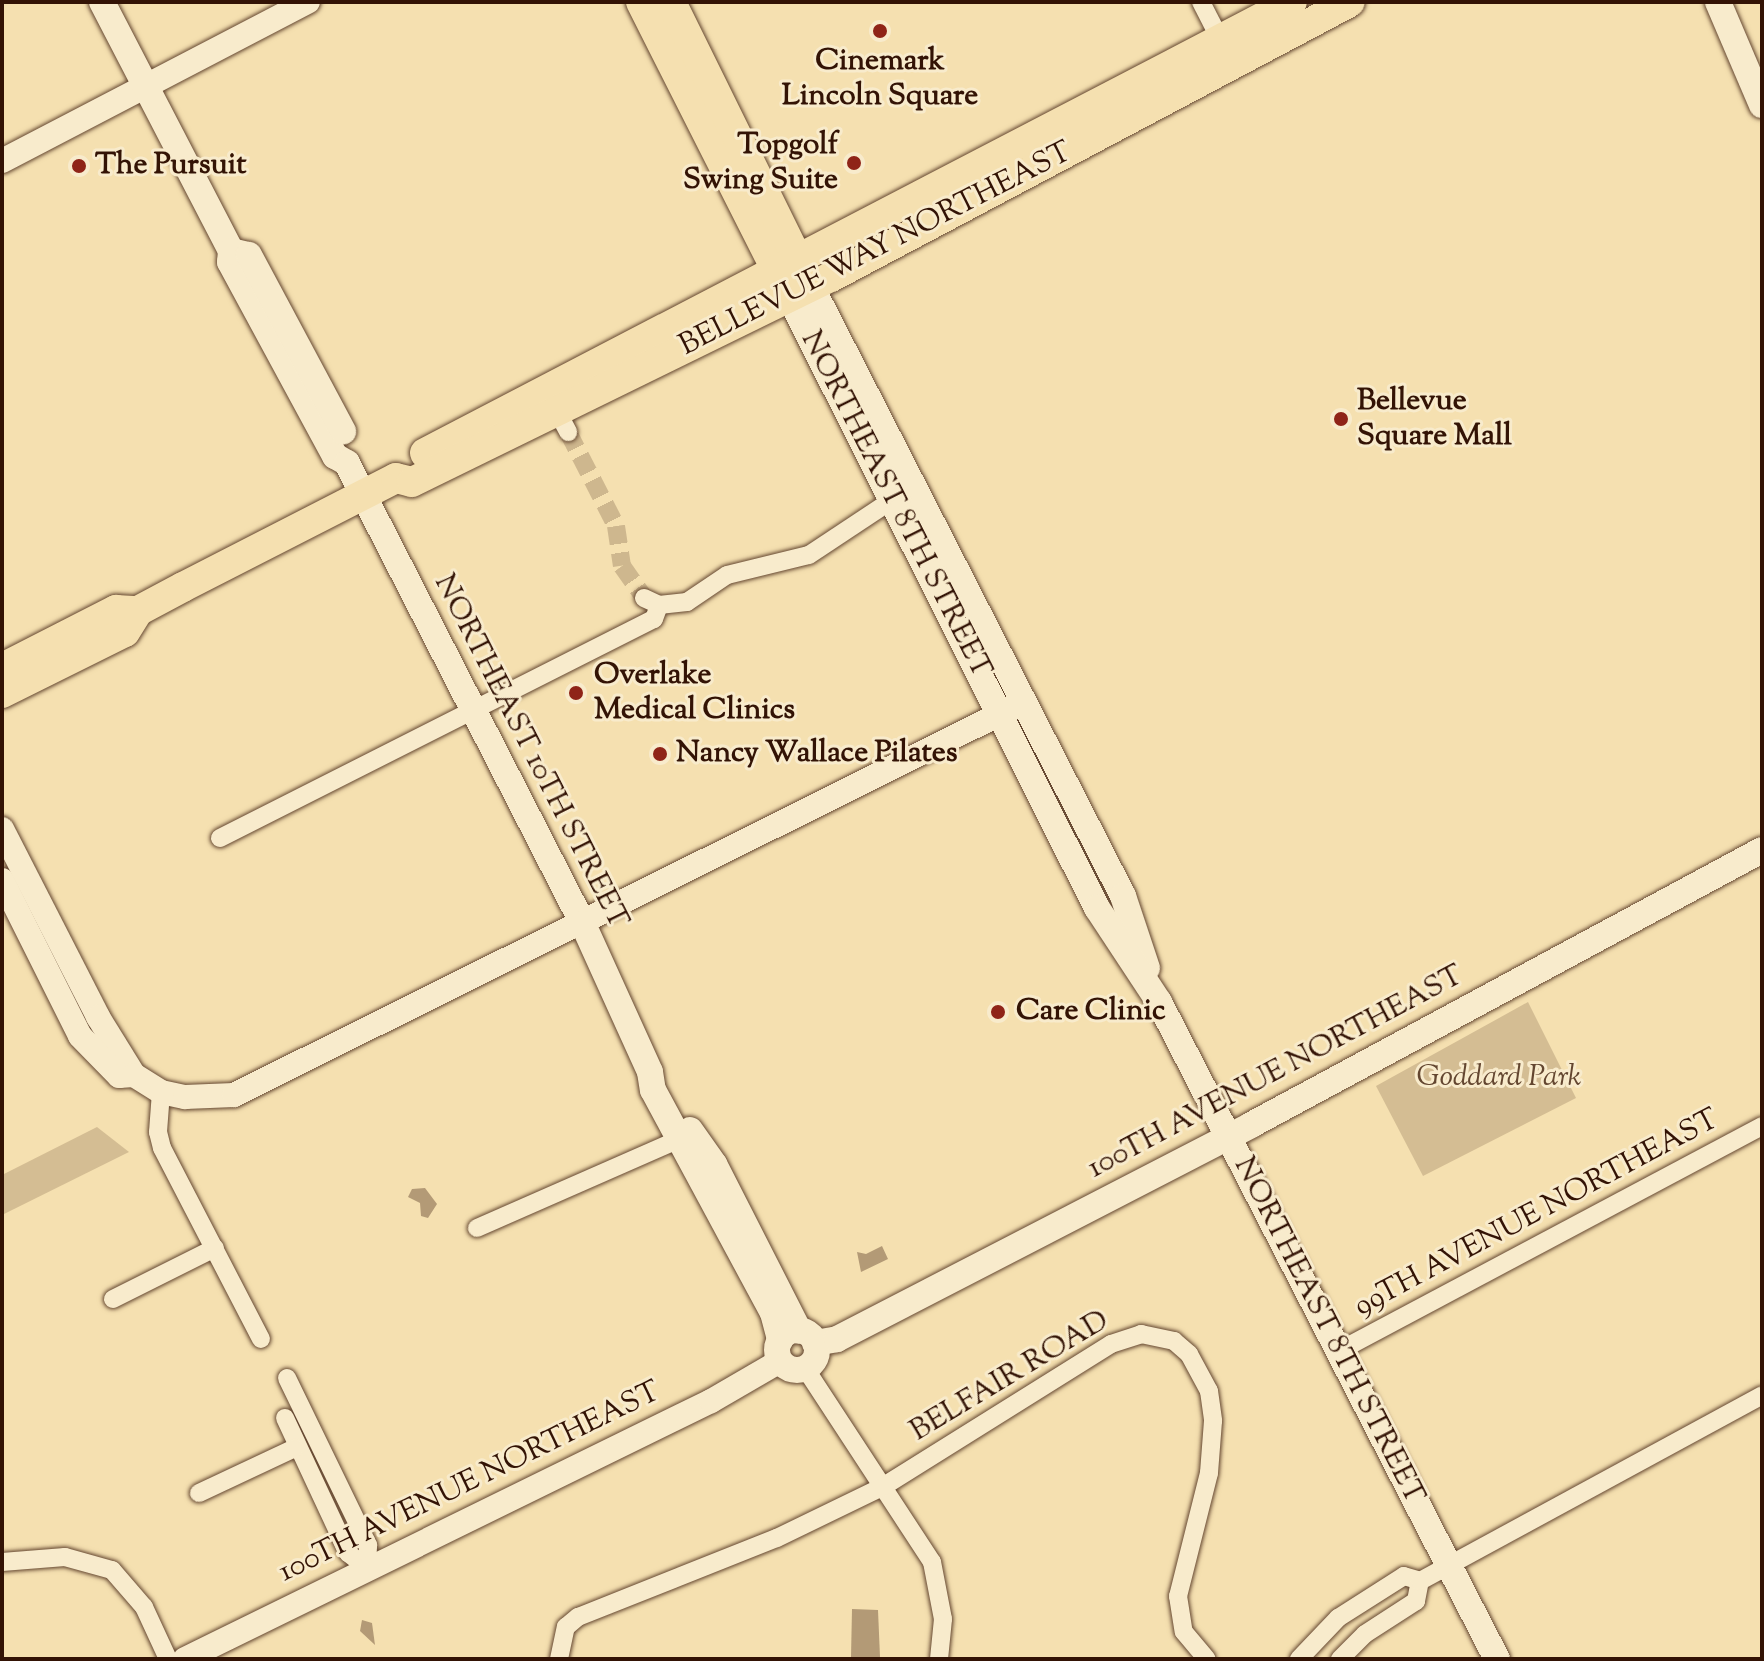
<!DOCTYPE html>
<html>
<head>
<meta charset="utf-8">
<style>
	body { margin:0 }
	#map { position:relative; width:1764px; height:1661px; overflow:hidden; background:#f5e0b0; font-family:"Sorts Mill Goudy",serif }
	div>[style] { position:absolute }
	.green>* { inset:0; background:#d4bd93 }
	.water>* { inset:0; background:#b39a76 }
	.minor-tunnel>* { height:18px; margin-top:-9px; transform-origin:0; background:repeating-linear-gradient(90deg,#ceb78e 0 18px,transparent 0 27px) }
	.roads { filter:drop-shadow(0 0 2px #644630) drop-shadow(0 0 2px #644630) }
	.minor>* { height:18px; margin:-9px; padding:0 9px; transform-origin:9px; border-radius:9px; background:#f8ebcc }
	.tertiary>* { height:24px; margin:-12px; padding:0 12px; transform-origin:12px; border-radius:12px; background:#f8ebcc }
	.secondary>* { height:26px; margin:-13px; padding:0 13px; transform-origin:13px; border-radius:13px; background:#f8ebcc }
	.secondary>.ring { margin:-13px; padding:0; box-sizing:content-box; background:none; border:26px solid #f8ebcc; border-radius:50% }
	.primary>* { height:30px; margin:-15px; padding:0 15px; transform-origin:15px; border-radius:15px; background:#f5e0b0 }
	.dots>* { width:22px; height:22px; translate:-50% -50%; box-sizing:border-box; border:4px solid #f8ebcc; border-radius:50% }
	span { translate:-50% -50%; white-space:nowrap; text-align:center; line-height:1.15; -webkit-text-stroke:6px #f8ebcc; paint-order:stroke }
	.poi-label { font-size:30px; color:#331305; font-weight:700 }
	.right { translate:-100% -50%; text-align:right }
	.left { translate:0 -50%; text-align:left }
	.street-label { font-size:30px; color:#331305 }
	.park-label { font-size:30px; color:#634630; font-style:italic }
	.frame { position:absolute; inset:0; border:4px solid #331305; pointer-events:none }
</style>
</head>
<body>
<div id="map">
	<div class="green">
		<i style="clip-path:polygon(1528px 1002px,1576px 1098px,1423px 1176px,1376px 1086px)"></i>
		<i style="clip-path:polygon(97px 1127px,129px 1152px,2px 1215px,2px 1175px)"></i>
	</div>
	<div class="water">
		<i style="clip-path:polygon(425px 1188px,437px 1204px,428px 1218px,421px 1216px,420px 1203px,408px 1197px,412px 1189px)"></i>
		<i style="clip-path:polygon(882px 1246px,888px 1259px,861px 1272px,857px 1252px,866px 1254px)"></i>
		<i style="clip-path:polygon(852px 1609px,878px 1610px,880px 1657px,851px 1657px)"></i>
		<i style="clip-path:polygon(362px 1620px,372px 1623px,375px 1645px,360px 1631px)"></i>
	</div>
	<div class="minor-tunnel">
		<i style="left:568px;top:432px;width:106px;rotate:62.9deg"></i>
		<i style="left:616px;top:526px;width:40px;rotate:81.5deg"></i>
		<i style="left:622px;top:566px;width:39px;rotate:55deg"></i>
	</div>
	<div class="roads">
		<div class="minor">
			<i style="left:1201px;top:2px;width:44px;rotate:62.9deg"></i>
			<i style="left:557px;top:411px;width:24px;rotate:62deg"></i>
			<i style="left:644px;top:598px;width:17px;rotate:25deg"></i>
			<i style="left:659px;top:605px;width:28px;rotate:-6deg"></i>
			<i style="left:687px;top:602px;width:48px;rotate:-34deg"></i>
			<i style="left:727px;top:575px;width:84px;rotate:-13.7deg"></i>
			<i style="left:809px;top:555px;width:100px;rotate:-33.5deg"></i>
			<i style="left:220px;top:838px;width:486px;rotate:-26.8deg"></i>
			<i style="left:654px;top:619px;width:15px;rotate:-70deg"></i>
			<i style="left:161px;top:1092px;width:40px;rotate:94.3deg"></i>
			<i style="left:158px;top:1132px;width:16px;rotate:76deg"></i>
			<i style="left:162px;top:1148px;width:215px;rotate:62.6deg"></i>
			<i style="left:477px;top:1228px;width:232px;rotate:-23.7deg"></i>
			<i style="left:113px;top:1299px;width:114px;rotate:-26.6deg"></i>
			<i style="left:1339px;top:1351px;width:479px;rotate:-28deg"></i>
			<i style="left:805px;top:1368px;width:232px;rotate:56.8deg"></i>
			<i style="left:932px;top:1562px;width:58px;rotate:79.1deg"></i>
			<i style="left:943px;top:1619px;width:40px;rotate:95.7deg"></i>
			<i style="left:287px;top:1378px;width:186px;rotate:64.1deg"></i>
			<i style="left:368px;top:1545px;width:23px;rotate:92deg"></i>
			<i style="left:285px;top:1418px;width:149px;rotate:65deg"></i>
			<i style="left:348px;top:1553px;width:24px;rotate:38deg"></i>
			<i style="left:199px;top:1493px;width:106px;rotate:-25.1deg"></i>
			<i style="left:2px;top:1562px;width:63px;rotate:-4.5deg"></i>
			<i style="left:65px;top:1557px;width:49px;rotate:15.5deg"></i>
			<i style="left:112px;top:1570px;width:49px;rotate:49.1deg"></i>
			<i style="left:144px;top:1607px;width:57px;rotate:65.2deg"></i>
			<i style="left:559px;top:1659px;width:33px;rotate:-78deg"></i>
			<i style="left:566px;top:1627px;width:16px;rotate:-40deg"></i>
			<i style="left:578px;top:1617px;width:214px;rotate:-21.7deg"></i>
			<i style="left:777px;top:1538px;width:119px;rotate:-25.9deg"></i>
			<i style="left:884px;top:1486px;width:268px;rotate:-32deg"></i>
			<i style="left:1111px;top:1344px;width:32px;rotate:-18deg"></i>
			<i style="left:1141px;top:1334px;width:34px;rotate:12deg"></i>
			<i style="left:1174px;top:1341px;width:20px;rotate:41deg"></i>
			<i style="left:1189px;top:1354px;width:42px;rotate:61.6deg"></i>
			<i style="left:1209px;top:1391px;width:30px;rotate:82deg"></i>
			<i style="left:1213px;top:1421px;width:52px;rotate:94.4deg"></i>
			<i style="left:1209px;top:1473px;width:127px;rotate:104.1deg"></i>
			<i style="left:1178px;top:1596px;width:36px;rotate:81deg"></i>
			<i style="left:1184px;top:1632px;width:35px;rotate:50deg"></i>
			<i style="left:1299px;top:1659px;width:57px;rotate:-46.4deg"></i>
			<i style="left:1338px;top:1618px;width:78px;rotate:-32.5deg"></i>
			<i style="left:1404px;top:1576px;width:17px;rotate:17deg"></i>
			<i style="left:1340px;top:1659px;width:35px;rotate:-45deg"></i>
			<i style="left:1365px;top:1634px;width:61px;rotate:-32.9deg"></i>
			<i style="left:1416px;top:1601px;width:20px;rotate:-79deg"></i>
			<i style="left:1420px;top:1581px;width:389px;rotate:-28.5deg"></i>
		</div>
		<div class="tertiary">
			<i style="left:2px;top:161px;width:345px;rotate:-27.5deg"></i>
			<i style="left:2px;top:829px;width:211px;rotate:62.9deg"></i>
			<i style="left:98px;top:1017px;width:68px;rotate:58.2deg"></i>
			<i style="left:2px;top:880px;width:174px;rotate:63.4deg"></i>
			<i style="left:80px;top:1036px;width:56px;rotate:45.7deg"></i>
			<i style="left:119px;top:1076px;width:15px;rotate:-4deg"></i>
			<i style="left:134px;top:1075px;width:32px;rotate:32deg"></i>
			<i style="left:161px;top:1092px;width:25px;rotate:12deg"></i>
			<i style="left:185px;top:1097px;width:49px;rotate:-2.3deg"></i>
			<i style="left:234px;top:1095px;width:876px;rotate:-26.45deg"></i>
			<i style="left:185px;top:1659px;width:586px;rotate:-26.13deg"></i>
			<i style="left:711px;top:1401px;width:80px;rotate:-30.1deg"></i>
		</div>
		<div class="secondary">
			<i style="left:102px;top:2px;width:280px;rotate:62.6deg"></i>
			<i style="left:231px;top:251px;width:11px;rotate:95deg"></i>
			<i style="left:230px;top:262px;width:221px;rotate:61.6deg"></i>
			<i style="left:335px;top:456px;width:14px;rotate:30deg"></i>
			<i style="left:347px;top:463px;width:518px;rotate:62.89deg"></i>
			<i style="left:583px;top:924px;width:162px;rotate:65.6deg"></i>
			<i style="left:650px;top:1072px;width:18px;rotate:81deg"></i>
			<i style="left:653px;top:1090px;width:253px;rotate:61.7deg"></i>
			<i style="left:773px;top:1313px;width:28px;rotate:75deg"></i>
			<i style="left:1718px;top:2px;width:112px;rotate:66.9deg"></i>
			<i style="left:231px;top:251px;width:18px;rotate:13deg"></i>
			<i style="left:249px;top:255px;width:200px;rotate:61.9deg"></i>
			<i style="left:811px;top:286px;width:685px;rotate:62.91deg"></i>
			<i style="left:1123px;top:896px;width:76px;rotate:71.6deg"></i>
			<i style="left:789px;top:296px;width:685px;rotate:63.29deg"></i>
			<i style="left:1097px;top:908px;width:113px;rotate:56.6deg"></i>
			<i style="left:1159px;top:1002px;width:739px;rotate:62.78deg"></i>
			<i style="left:690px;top:1130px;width:42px;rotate:54.8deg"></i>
			<i style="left:714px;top:1164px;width:187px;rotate:63deg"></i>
			<i class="ring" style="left:777px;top:1330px;width:14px;height:14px"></i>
			<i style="left:815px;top:1343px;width:22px;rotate:-10deg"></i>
			<i style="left:837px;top:1339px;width:466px;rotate:-27.3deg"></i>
			<i style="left:1251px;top:1125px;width:580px;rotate:-28.29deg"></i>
		</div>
		<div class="primary">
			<i style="left:641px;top:2px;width:322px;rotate:63.2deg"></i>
			<i style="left:671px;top:2px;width:305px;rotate:63.8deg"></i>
			<i style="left:425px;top:453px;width:977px;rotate:-27.48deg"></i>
			<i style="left:2px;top:668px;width:128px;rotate:-27deg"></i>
			<i style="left:116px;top:610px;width:22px;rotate:3deg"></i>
			<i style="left:2px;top:693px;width:137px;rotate:-26.4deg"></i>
			<i style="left:125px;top:632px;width:25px;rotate:-58deg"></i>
			<i style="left:138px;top:611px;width:51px;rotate:-28.1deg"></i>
			<i style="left:183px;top:587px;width:239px;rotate:-27.1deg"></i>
			<i style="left:396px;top:478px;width:16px;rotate:14deg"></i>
			<i style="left:412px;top:482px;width:466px;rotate:-26.1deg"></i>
			<i style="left:831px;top:277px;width:587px;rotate:-27.92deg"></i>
		</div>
	</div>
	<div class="dots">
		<i style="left:880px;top:31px;background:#8f2418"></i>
		<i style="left:854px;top:163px;background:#8f2418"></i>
		<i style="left:79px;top:166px;background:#8f2418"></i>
		<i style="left:1341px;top:419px;background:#8f2418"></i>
		<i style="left:576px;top:693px;background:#8f2418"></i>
		<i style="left:660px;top:754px;background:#8f2418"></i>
		<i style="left:998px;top:1012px;background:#8f2418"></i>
	</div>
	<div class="poi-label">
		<span style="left:880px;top:79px">Cinemark<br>Lincoln Square</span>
		<span class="right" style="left:838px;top:163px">Topgolf<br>Swing Suite</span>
		<span class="left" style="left:95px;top:166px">The Pursuit</span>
		<span class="left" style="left:1357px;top:419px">Bellevue<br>Square Mall</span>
		<span class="left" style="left:594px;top:693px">Overlake<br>Medical Clinics</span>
		<span class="left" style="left:676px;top:754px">Nancy Wallace Pilates</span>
		<span class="left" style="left:1016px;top:1012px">Care Clinic</span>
	</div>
	<div class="street-label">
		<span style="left:876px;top:250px;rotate:-27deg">BELLEVUE WAY NORTHEAST</span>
		<span style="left:895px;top:505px;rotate:63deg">NORTHEAST 8TH STREET</span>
		<span style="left:530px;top:752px;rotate:63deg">NORTHEAST 10TH STREET</span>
		<span style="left:1276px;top:1073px;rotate:-28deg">100TH AVENUE NORTHEAST</span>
		<span style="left:1537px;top:1214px;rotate:-28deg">99TH AVENUE NORTHEAST</span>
		<span style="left:1328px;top:1331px;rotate:63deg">NORTHEAST 8TH STREET</span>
		<span style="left:1010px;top:1377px;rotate:-31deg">BELFAIR ROAD</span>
		<span style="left:470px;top:1483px;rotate:-26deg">100TH AVENUE NORTHEAST</span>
	</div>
	<div class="park-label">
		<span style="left:1499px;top:1078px">Goddard Park</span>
	</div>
	<div class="frame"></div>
</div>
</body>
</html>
